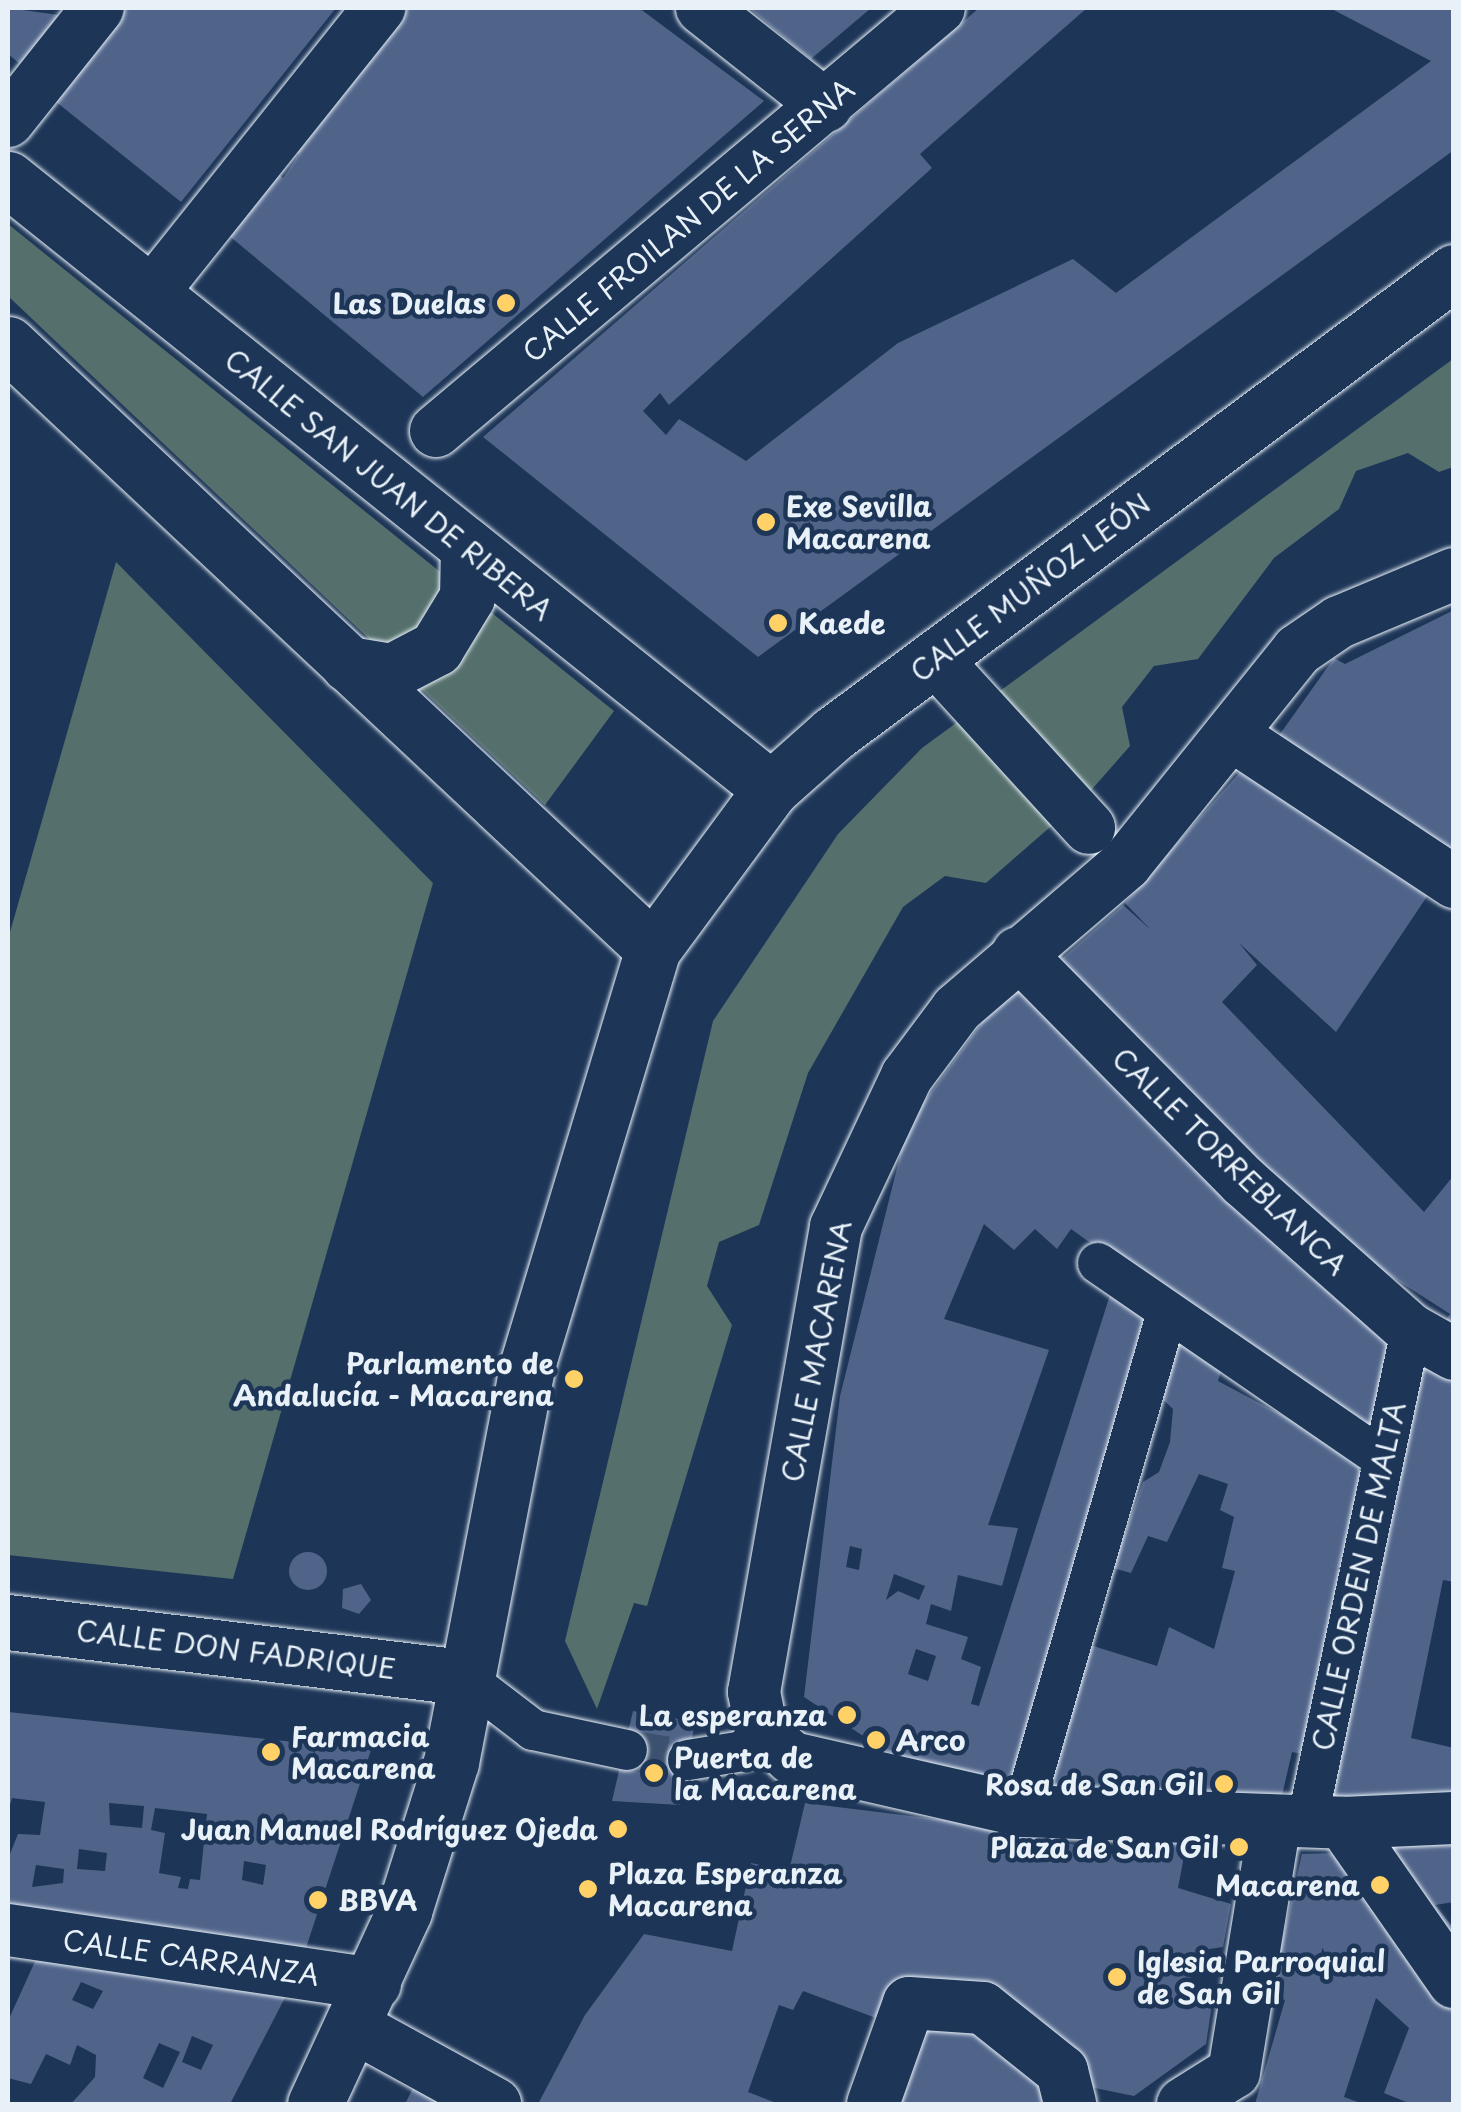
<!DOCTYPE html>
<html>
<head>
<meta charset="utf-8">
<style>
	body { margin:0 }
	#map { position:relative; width:1461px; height:2112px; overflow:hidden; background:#1d3557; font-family:"Playpen Sans",sans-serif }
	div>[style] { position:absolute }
	.green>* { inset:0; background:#546f6c }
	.building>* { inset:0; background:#50648a }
	.round { border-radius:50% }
	.pedestrian-tunnel>* { height:40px; margin-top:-20px; transform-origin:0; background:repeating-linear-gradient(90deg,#3b516f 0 40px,transparent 0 60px) }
	.roads { filter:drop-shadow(0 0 2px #e8f1f8) drop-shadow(0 0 2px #e8f1f8) }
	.pedestrian>* { height:40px; margin:-20px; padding:0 20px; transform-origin:20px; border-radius:20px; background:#1d3557 }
	.minor>* { height:52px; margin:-26px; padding:0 26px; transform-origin:26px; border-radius:26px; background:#1d3557 }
	.tertiary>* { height:55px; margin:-27.5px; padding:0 27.5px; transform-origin:27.5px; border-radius:27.5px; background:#1d3557 }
	.primary>* { height:55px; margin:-27.5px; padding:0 27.5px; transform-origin:27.5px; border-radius:27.5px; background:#1d3557 }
	.dots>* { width:28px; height:28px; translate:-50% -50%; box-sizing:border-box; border:5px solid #1d3557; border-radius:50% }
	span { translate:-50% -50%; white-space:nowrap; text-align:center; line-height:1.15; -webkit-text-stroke:9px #1d3557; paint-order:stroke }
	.street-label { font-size:28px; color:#e8f1f8 }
	.poi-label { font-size:28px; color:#e8f1f8; font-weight:700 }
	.right { translate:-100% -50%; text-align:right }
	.left { translate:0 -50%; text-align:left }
	.frame { position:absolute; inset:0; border:10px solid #e8f1f8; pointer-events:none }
</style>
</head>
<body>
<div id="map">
	<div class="green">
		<i style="clip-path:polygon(8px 224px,449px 579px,446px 614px,383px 652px,8px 296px)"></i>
		<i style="clip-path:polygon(1453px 359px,1453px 467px,1439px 472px,1408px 453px,1356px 471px,1339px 509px,1274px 558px,1198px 659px,1154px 666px,1122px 707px,1130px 746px,1087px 795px,986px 883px,945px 876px,903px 907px,808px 1073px,759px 1225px,719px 1242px,707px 1286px,732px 1325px,647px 1606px,634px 1603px,597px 1709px,565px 1641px,713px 1021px,838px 834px,922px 748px)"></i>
		<i style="clip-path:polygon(116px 562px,433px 883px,233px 1579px,8px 1555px,8px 939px)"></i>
		<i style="clip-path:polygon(487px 609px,614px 711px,545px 805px,420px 688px)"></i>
	</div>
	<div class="building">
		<i style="clip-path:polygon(8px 8px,59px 15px,20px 64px,8px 54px)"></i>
		<i style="clip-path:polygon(122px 8px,336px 8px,181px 202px,50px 97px)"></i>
		<i style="clip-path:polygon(400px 8px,639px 8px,764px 101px,423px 397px,221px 229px,271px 169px,283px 178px,299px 154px,289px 147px)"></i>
		<i style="clip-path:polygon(749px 8px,871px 8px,811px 59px)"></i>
		<i style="clip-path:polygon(979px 8px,1087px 8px,920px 154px,932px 168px,669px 405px,660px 393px,643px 411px,666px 435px,679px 419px,746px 461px,898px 343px,1073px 259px,1116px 293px,1431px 61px,1330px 8px,1454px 8px,1454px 150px,758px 657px,483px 437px)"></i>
		<i style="clip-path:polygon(1454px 610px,1454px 862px,1273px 744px,1334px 658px,1345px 664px)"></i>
		<i style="clip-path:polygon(1245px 766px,1430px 892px,1336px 1032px,1239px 943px,1257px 965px,1222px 1002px,1424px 1212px,1454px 1175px,1454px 1330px,1444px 1323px,1450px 1314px,1380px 1269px,1193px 1109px,1052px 967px,1123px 905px,1151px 930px,1125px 903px)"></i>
		<i style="clip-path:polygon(evenodd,1013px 980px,1402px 1345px,1367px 1440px,1071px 1229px,1057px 1249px,1035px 1229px,1014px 1250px,984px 1224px,944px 1319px,1049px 1350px,988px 1525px,1018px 1528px,1002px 1586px,958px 1575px,951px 1611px,931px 1604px,926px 1624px,968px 1637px,961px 1659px,981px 1667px,971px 1704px,979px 1706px,1110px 1295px,1158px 1309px,1015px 1788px,886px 1751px,804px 1697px,840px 1396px,908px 1124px,1013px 980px,850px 1546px,862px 1549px,859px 1570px,846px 1567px,850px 1546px,1013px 980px,894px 1574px,925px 1586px,919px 1600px,898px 1591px,886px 1600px,894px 1574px,1013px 980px,916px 1649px,936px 1656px,928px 1681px,908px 1674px,916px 1649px)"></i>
		<i style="clip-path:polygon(1172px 1325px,1223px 1364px,1218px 1381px,1365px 1459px,1308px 1755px,1292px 1752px,1281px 1800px,1089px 1786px,1083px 1804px,1033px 1799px,1087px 1644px,1157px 1666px,1169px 1627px,1214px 1649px,1235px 1571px,1222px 1568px,1234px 1517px,1220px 1510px,1228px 1484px,1199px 1474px,1167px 1542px,1148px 1536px,1131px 1573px,1113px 1568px,1143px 1482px,1159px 1472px,1170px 1442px,1173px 1409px,1152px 1389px)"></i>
		<i style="clip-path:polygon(1418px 1356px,1454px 1377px,1454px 1582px,1443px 1580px,1411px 1738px,1454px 1748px,1454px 1807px,1316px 1818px)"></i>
		<i class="round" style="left:289px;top:1552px;width:38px;height:38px"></i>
		<i style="clip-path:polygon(361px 1584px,371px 1600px,359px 1614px,342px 1608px,343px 1589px)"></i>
		<i style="clip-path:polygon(633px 1711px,695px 1722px,680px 1805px,612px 1801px)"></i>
		<i style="clip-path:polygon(evenodd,8px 1712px,371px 1750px,303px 1957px,8px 1913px,8px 1859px,18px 1834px,40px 1835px,45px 1802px,12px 1798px,8px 1812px,8px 1712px,109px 1803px,144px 1806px,142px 1828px,110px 1825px,109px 1803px,8px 1712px,155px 1808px,207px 1814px,200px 1880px,190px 1879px,188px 1889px,178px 1888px,181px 1877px,159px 1873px,165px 1833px,151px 1830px,155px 1808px,8px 1712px,79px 1849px,107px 1853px,105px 1871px,77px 1869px,79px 1849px,8px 1712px,244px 1861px,266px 1865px,263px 1885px,242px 1880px,244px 1861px,8px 1712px,36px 1865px,64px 1869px,63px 1883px,32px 1887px,36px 1865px)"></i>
		<i style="clip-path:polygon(805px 1803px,1000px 1827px,1117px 1855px,1122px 1836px,1169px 1834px,1185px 1851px,1178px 1888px,1231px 1904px,1223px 1947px,1196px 1951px,1186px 1999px,1212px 2004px,1206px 2044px,1134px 2096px,1085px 2086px,1037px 2016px,1007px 1999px,887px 2022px,803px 1991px,793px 2010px,779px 2005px,748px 2092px,779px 2104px,538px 2104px,585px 2015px,644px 1934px,732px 1951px,751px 1863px,789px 1871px)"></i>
		<i style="clip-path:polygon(1454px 1837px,1454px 1902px,1435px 1905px,1454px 1929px,1454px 1961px,1391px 1865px,1391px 1840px)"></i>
		<i style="clip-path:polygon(1337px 1853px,1454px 2002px,1454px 2104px,1411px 2104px,1384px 2093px,1409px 2028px,1376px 1998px,1344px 2097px,1363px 2104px,1255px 2104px,1285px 2000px,1270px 1995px,1302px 1854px)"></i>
		<i style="clip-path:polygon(evenodd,42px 1946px,292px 1984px,230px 2104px,71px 2104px,95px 2077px,96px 2055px,77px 2045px,70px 2065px,46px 2054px,31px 2084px,8px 2078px,8px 2021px,42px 1946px,81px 1982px,103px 1991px,93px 2009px,72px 2000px,81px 1982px,42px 1946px,192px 2036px,213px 2045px,201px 2070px,182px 2062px,192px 2036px,42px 1946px,159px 2043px,180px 2052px,163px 2088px,143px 2078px,159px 2043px)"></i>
		<i style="clip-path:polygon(909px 2024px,971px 2027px,1047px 2081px,1043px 2104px,885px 2104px)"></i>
		<i style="clip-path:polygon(420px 2074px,460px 2104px,405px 2104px)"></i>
	</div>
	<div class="pedestrian-tunnel">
		<i style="left:627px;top:1750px;width:62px;rotate:9.3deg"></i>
	</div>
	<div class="roads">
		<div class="pedestrian">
			<i style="left:1098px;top:1263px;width:342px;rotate:34.5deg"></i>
			<i style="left:464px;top:1677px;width:87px;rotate:37.5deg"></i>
			<i style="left:533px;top:1730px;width:96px;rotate:12deg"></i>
			<i style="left:688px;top:1760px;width:56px;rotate:-9.3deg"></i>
			<i style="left:743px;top:1751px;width:27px;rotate:-45deg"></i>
			<i style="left:1023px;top:1811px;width:519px;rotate:-73.9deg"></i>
			<i style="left:1307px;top:1822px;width:503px;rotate:-78.06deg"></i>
		</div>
		<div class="minor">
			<i style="left:702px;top:8px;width:158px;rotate:38.3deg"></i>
			<i style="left:8px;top:121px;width:144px;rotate:-51.5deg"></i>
			<i style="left:151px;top:294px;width:366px;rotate:-51.4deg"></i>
			<i style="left:436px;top:431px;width:657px;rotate:-40.06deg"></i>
			<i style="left:1454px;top:574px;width:125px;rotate:157.3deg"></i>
			<i style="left:1339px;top:622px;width:50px;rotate:145.7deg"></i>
			<i style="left:1298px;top:650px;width:275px;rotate:128.8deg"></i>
			<i style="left:1126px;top:864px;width:223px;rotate:139.4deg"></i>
			<i style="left:957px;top:1009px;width:84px;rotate:126.7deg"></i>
			<i style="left:907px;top:1076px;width:167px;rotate:115.2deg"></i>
			<i style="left:836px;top:1227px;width:472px;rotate:100deg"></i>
			<i style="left:754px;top:1692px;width:41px;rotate:78.7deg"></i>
			<i style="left:762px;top:1732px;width:40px;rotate:41deg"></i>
			<i style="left:792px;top:1758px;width:237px;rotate:12.9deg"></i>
			<i style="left:1023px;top:1811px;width:320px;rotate:2.1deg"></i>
			<i style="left:1343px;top:1823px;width:111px;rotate:-2.6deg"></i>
			<i style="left:934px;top:658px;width:230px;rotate:47.6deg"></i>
			<i style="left:1235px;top:737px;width:263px;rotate:33.5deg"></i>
			<i style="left:1018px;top:953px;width:320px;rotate:45.4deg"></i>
			<i style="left:1243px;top:1181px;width:225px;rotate:41.6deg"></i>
			<i style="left:1411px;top:1330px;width:49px;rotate:29.2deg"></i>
			<i style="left:1343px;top:1823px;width:194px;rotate:55.1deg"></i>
			<i style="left:8px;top:1930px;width:371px;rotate:8.4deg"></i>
			<i style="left:355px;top:2027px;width:160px;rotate:28.8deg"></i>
			<i style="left:873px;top:2104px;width:107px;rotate:-70.4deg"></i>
			<i style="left:909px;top:2003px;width:74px;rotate:3.9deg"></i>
			<i style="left:983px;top:2008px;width:101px;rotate:38.6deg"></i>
			<i style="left:1062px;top:2071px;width:34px;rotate:76deg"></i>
			<i style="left:1183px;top:2104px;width:60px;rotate:-32.1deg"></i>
			<i style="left:1234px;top:2072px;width:254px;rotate:-80.7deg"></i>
		</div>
		<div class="tertiary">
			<i style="left:8px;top:1622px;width:459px;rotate:6.9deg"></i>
		</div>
		<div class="primary">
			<i style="left:8px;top:179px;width:977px;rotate:38.64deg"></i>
			<i style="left:8px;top:344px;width:884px;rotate:43.17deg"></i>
			<i style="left:348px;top:664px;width:45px;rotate:9deg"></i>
			<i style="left:392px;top:671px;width:50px;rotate:-27.6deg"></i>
			<i style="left:436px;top:648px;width:60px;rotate:-58.7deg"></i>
			<i style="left:467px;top:597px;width:50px;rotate:-88.9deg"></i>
			<i style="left:315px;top:2104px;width:213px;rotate:-65.2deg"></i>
			<i style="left:404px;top:1911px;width:156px;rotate:-72.5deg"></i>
			<i style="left:451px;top:1762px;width:403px;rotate:-79.1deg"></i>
			<i style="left:527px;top:1366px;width:436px;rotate:-73.2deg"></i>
			<i style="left:653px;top:949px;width:199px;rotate:-53.6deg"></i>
			<i style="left:771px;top:789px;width:83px;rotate:-41.6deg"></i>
			<i style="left:833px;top:734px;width:774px;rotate:-36.65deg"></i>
		</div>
	</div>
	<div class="dots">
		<i style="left:506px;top:303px;background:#ffd166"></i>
		<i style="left:766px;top:522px;background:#ffd166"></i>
		<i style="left:778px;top:623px;background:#ffd166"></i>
		<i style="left:574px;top:1379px;background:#ffd166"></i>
		<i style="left:847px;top:1715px;background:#ffd166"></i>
		<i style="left:876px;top:1740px;background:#ffd166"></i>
		<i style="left:271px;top:1752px;background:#ffd166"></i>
		<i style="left:654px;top:1773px;background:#ffd166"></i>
		<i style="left:1224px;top:1784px;background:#ffd166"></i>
		<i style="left:618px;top:1829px;background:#ffd166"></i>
		<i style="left:1239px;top:1847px;background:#ffd166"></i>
		<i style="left:1380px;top:1885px;background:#ffd166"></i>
		<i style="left:588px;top:1889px;background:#ffd166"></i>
		<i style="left:318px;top:1900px;background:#ffd166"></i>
		<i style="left:1117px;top:1977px;background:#ffd166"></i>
	</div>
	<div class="street-label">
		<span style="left:688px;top:220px;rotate:-40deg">CALLE FROILAN DE LA SERNA</span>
		<span style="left:389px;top:484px;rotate:39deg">CALLE SAN JUAN DE RIBERA</span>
		<span style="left:1030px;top:587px;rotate:-37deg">CALLE MUÑOZ LEÓN</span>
		<span style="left:1230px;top:1161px;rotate:44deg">CALLE TORREBLANCA</span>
		<span style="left:816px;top:1351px;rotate:-79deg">CALLE MACARENA</span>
		<span style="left:1358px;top:1576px;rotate:-78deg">CALLE ORDEN DE MALTA</span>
		<span style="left:236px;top:1649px;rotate:7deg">CALLE DON FADRIQUE</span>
		<span style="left:191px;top:1957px;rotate:8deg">CALLE CARRANZA</span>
	</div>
	<div class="poi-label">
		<span class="right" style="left:486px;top:303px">Las Duelas</span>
		<span class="left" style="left:786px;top:522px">Exe Sevilla<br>Macarena</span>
		<span class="left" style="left:798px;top:623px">Kaede</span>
		<span class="right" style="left:554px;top:1379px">Parlamento de<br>Andalucía - Macarena</span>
		<span class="right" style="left:827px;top:1715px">La esperanza</span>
		<span class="left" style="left:291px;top:1752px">Farmacia<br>Macarena</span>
		<span class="left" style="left:896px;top:1740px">Arco</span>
		<span class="left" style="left:674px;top:1773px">Puerta de<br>la Macarena</span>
		<span class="right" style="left:1204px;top:1784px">Rosa de San Gil</span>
		<span class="right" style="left:598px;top:1829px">Juan Manuel Rodríguez Ojeda</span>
		<span class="right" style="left:1219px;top:1847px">Plaza de San Gil</span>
		<span class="left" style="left:608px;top:1889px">Plaza Esperanza<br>Macarena</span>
		<span class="right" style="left:1360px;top:1885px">Macarena</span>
		<span class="left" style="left:338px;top:1900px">BBVA</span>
		<span class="left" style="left:1137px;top:1977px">Iglesia Parroquial<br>de San Gil</span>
	</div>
	<div class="frame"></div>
</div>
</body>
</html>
